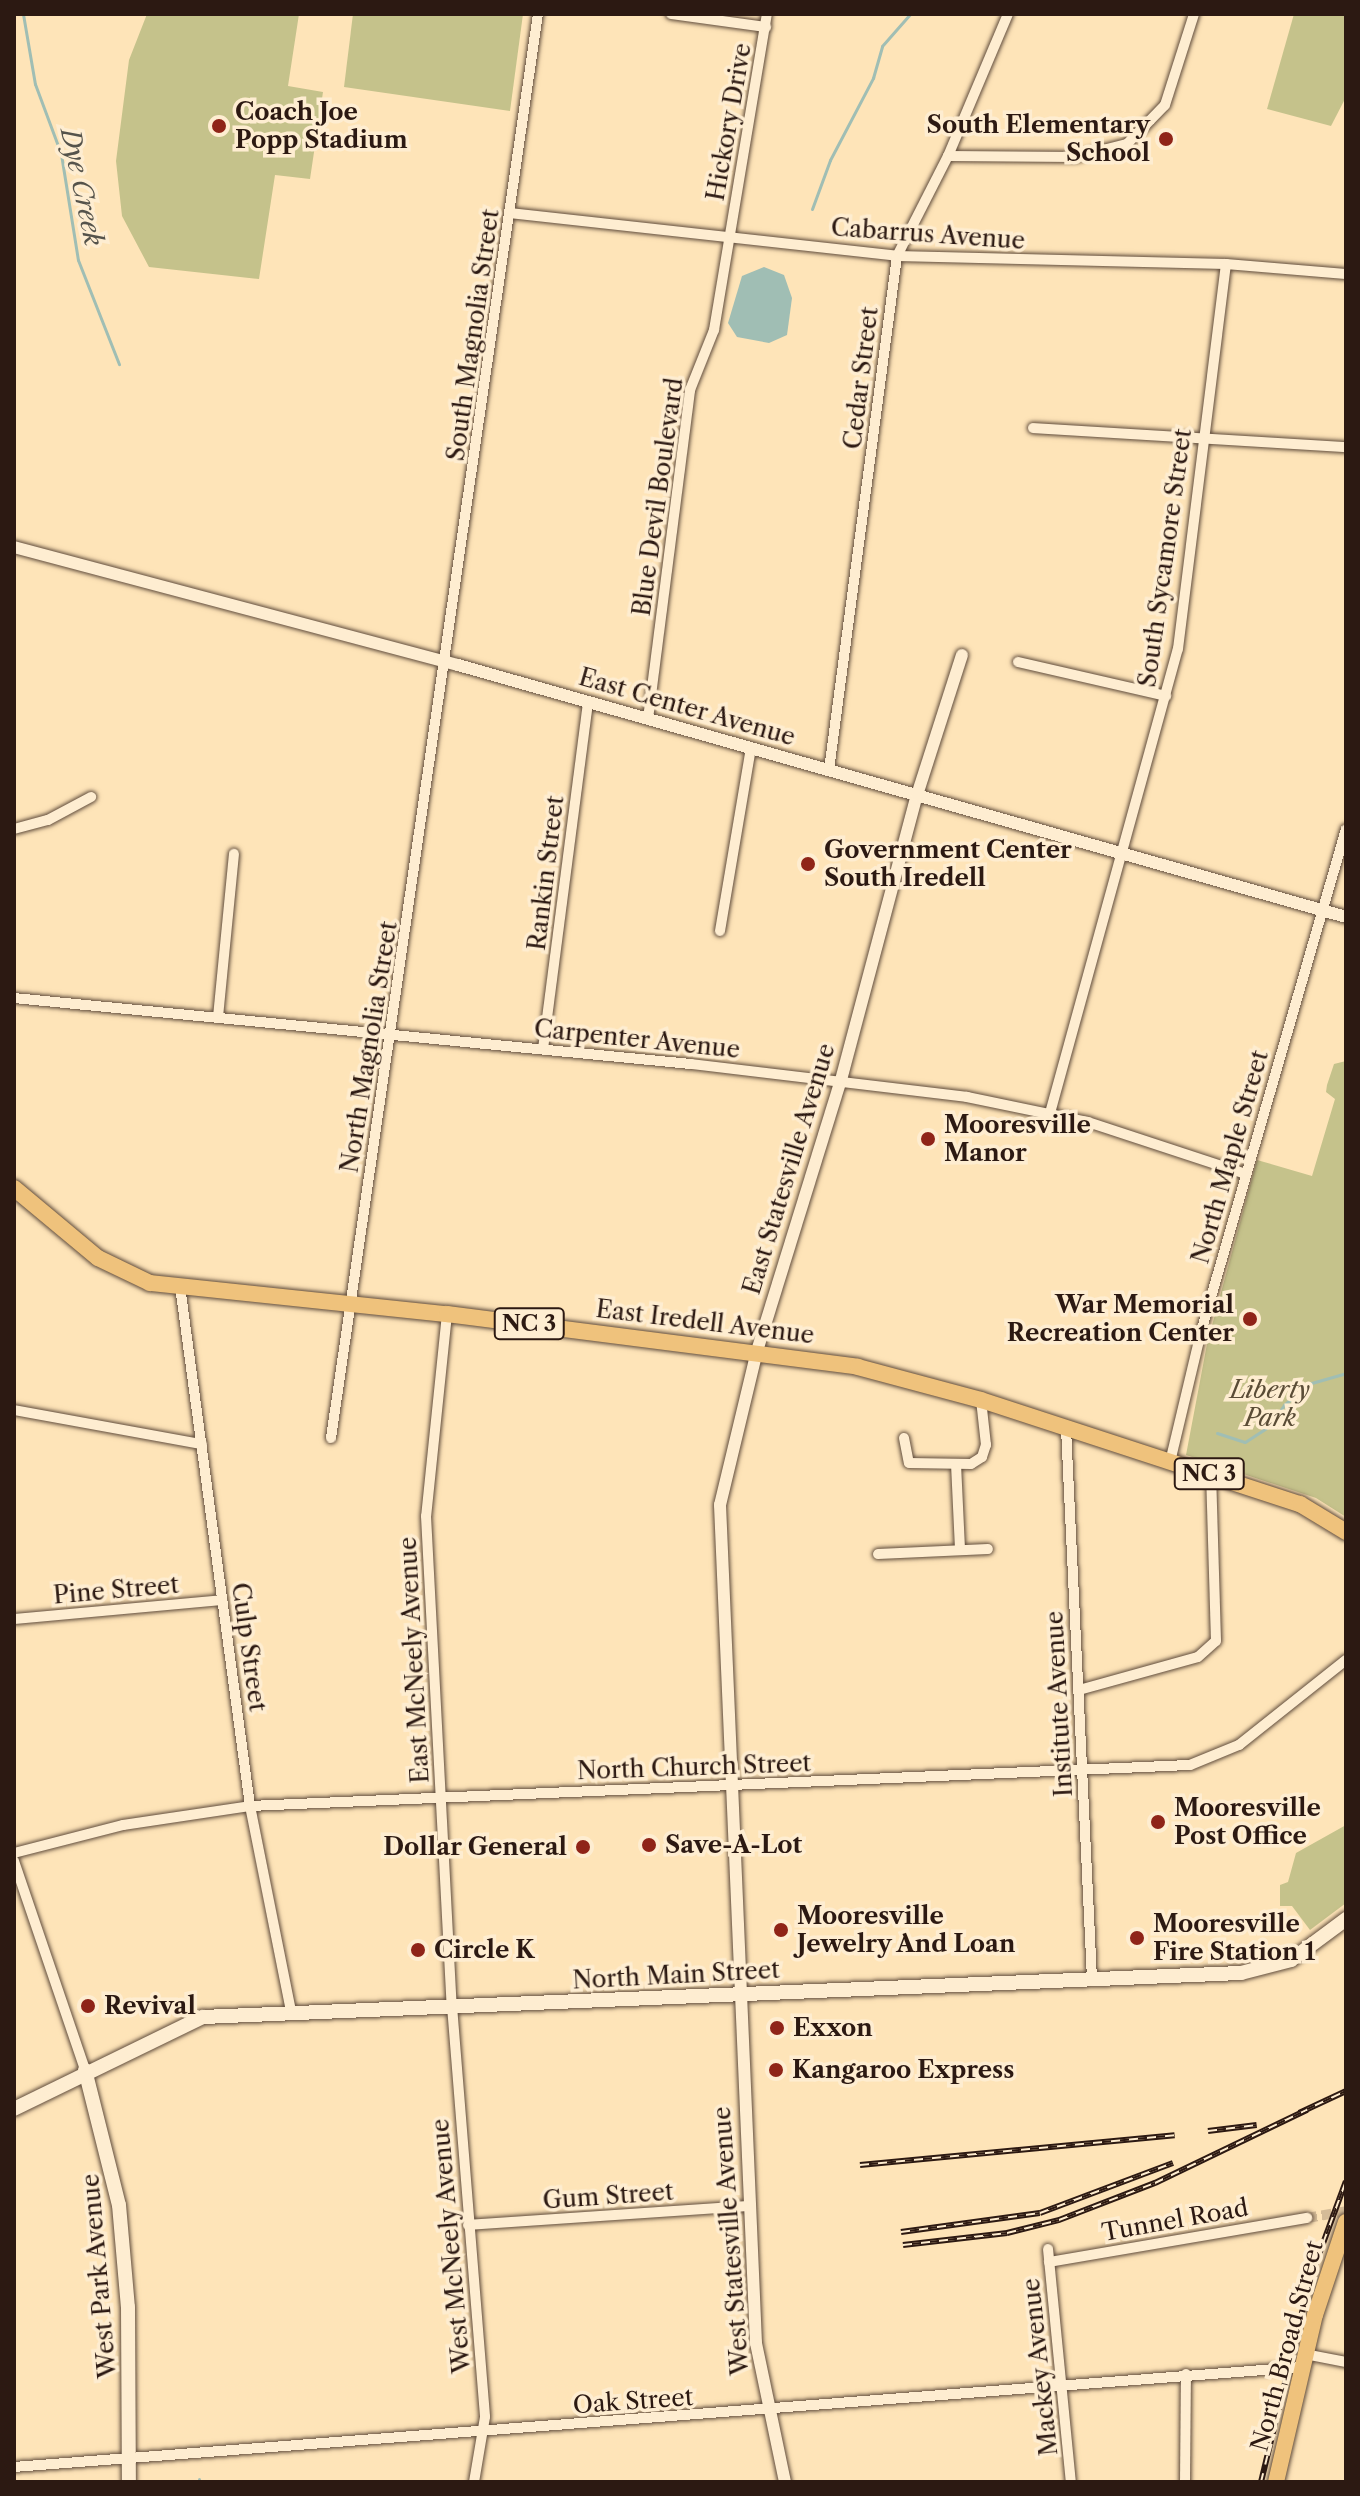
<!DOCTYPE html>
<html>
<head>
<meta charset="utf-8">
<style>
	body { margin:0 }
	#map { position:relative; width:1360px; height:2496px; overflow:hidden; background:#fee4b8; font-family:"Libre Caslon Text",serif }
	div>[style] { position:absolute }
	.green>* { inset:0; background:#c5c28b }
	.water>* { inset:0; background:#a0beb4 }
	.stream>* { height:3px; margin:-1.5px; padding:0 1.5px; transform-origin:1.5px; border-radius:1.5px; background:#a0beb4 }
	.minor-tunnel>* { height:10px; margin-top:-5px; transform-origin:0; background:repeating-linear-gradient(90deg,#d4bb97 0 10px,transparent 0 15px) }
	.roads { filter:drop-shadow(0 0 2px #604c3c) drop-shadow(0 0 2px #604c3c) }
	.minor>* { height:10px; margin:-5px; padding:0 5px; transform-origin:5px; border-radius:5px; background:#feedd1 }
	.tertiary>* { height:12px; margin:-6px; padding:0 6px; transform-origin:6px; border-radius:6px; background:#feedd1 }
	.secondary>* { height:14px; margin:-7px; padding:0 7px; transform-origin:7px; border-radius:7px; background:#feedd1 }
	.primary>* { height:16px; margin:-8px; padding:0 8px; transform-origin:8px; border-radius:8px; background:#efc27c }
	.rail>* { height:6px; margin-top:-3px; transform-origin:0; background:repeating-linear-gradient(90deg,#feedd1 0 9px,#2c1912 0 18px); box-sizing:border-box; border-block:2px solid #2c1912 }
	.dots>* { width:22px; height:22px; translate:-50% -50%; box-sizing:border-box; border:4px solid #feedd1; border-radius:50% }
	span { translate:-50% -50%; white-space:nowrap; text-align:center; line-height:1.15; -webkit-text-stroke:7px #feedd1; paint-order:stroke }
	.shield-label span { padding:2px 6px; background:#feedd1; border:2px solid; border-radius:6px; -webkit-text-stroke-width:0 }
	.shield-label { font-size:22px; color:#2c1912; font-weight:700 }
	.poi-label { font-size:24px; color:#2c1912; font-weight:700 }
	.left { translate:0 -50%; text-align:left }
	.right { translate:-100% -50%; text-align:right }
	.street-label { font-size:24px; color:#2c1912 }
	.park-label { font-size:24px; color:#5a4c36; font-style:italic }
	.water-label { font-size:26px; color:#55534b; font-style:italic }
	.frame { position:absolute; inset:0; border:16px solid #2c1912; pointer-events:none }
</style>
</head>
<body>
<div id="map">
	<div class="green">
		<i style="clip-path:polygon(147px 14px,299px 14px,288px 86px,323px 92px,310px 179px,275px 175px,259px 279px,149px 267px,122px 216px,116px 161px,129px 60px)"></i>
		<i style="clip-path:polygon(353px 14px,523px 14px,510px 111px,344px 87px)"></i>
		<i style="clip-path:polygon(1294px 14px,1346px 14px,1346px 97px,1331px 126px,1267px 109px)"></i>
		<i style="clip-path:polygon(1346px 1061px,1346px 1517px,1316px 1498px,1186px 1455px,1207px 1344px,1257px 1160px,1312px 1176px,1335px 1099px,1326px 1092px,1327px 1085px,1334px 1064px)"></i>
		<i style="clip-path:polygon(1346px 1825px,1346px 1903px,1310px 1930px,1292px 1906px,1280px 1906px,1280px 1885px,1288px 1882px,1296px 1853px)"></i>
	</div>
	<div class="water">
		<i style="clip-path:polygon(764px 267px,784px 275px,792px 298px,787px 335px,769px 343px,737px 337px,728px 323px,742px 276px)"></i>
	</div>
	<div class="stream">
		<i style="left:23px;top:14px;width:71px;rotate:80.3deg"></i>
		<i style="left:35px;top:84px;width:75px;rotate:69.6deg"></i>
		<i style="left:61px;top:154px;width:107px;rotate:80.9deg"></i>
		<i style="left:78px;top:260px;width:112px;rotate:68.5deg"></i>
		<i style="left:812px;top:209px;width:52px;rotate:-69.8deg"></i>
		<i style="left:830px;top:160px;width:93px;rotate:-62.3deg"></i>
		<i style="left:873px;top:78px;width:33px;rotate:-74deg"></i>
		<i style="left:882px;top:46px;width:43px;rotate:-48.8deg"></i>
		<i style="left:1217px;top:1433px;width:29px;rotate:18deg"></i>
		<i style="left:1245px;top:1442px;width:31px;rotate:-33deg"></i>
		<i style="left:1271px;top:1425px;width:24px;rotate:-57deg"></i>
		<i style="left:1284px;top:1405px;width:32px;rotate:-41deg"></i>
		<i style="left:1308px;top:1384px;width:40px;rotate:-16deg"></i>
		<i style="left:199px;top:2482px;width:3px;rotate:-90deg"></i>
	</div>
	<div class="minor-tunnel">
		<i style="left:1307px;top:2218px;width:40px;rotate:-10deg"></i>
	</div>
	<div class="roads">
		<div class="minor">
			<i style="left:671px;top:14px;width:96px;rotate:7.8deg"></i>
			<i style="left:948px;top:156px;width:127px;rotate:0.5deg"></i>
			<i style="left:1075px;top:157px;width:54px;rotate:-14deg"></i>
			<i style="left:1127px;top:144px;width:54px;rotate:-45.7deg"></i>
			<i style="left:1165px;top:105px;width:96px;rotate:-72.3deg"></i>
			<i style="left:510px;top:213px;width:389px;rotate:6.3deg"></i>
			<i style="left:897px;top:256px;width:329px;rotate:1.4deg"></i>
			<i style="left:1226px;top:264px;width:120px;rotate:4.8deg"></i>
			<i style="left:1033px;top:428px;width:314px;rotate:3.5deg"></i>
			<i style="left:1018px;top:662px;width:152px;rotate:12.9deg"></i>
			<i style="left:648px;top:719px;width:332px;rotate:-82.7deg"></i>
			<i style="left:690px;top:390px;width:65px;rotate:-68.2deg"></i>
			<i style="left:714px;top:330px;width:320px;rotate:-80.5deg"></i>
			<i style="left:829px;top:770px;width:518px;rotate:-82.46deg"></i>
			<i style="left:897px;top:256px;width:112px;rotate:-63deg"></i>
			<i style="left:948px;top:156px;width:154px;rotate:-67.1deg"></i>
			<i style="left:14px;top:829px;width:35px;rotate:-15deg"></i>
			<i style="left:48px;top:820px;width:49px;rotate:-28.1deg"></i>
			<i style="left:720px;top:931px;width:186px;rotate:-80.4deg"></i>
			<i style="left:14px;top:998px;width:680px;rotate:5.57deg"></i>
			<i style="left:691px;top:1064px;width:278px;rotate:6.8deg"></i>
			<i style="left:967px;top:1097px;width:124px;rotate:11.7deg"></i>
			<i style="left:1088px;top:1122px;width:166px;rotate:18.2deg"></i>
			<i style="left:218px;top:1017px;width:164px;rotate:-84.4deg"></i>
			<i style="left:543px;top:1049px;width:350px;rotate:-82.6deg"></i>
			<i style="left:1050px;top:1113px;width:481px;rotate:-74.6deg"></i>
			<i style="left:1178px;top:649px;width:388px;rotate:-82.9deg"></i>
			<i style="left:180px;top:1286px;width:525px;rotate:82.33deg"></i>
			<i style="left:250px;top:1806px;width:209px;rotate:78.7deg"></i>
			<i style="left:447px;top:1314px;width:203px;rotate:95.9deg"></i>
			<i style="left:426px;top:1516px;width:491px;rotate:87deg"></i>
			<i style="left:452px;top:2006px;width:412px;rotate:85.4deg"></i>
			<i style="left:485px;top:2417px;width:66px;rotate:99.6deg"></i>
			<i style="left:14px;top:1410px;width:191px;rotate:10.3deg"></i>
			<i style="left:1066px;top:1428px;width:552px;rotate:87.3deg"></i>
			<i style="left:331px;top:1438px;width:1439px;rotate:-81.73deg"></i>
			<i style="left:904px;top:1438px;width:25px;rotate:79deg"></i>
			<i style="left:909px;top:1463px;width:62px;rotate:0.9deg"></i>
			<i style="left:971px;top:1464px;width:13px;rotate:-32deg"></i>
			<i style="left:982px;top:1457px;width:13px;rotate:-72deg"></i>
			<i style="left:986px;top:1445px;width:45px;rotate:-96.3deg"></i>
			<i style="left:1170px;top:1462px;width:134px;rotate:-76.6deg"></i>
			<i style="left:1201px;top:1332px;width:523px;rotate:-73.92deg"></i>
			<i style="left:956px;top:1464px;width:86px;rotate:87.3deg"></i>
			<i style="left:878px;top:1554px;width:110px;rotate:-2.6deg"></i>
			<i style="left:14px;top:1619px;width:209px;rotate:-5.2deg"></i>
			<i style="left:1079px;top:1690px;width:123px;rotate:-15.5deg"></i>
			<i style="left:1198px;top:1657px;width:24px;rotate:-42deg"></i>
			<i style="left:1216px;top:1641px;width:166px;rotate:-91.7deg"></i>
			<i style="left:14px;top:1853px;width:113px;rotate:-14.4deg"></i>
			<i style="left:123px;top:1825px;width:128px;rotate:-8.5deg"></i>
			<i style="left:250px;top:1806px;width:941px;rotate:-2.5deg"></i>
			<i style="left:1190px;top:1765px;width:53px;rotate:-22.2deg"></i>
			<i style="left:1239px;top:1745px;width:137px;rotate:-38.5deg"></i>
			<i style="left:14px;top:1861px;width:221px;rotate:71.2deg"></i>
			<i style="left:468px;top:2225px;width:283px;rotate:-3.9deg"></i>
			<i style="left:1048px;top:2249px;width:234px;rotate:84.4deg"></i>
			<i style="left:1049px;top:2262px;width:262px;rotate:-9.7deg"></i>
			<i style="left:1305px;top:2354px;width:42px;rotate:11deg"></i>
			<i style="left:14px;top:2467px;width:1292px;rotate:-4.44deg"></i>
			<i style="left:1185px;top:2482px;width:108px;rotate:-89.5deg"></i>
		</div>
		<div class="tertiary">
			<i style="left:14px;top:547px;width:459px;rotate:14.9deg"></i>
			<i style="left:458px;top:665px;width:923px;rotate:15.84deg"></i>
			<i style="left:785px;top:2482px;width:142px;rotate:-101.8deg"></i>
			<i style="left:756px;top:2343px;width:839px;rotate:-92.46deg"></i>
			<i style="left:720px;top:1505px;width:158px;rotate:-76.5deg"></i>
			<i style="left:757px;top:1351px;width:284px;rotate:-72.8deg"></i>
			<i style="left:841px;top:1080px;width:295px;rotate:-75.1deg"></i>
			<i style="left:917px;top:795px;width:147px;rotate:-72.2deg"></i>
		</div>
		<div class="secondary">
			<i style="left:85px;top:2070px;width:139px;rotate:75.9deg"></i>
			<i style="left:119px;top:2205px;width:102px;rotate:85deg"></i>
			<i style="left:128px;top:2307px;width:175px;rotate:89.7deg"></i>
			<i style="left:14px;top:2109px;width:210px;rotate:-26deg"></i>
			<i style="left:203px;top:2017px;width:1039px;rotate:-2.43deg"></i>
			<i style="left:1241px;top:1973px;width:52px;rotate:-14.6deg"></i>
			<i style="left:1291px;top:1960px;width:69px;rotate:-36.7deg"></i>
		</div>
		<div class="primary">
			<i style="left:14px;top:1188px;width:109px;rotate:39.8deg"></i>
			<i style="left:98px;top:1258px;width:58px;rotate:25.7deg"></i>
			<i style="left:150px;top:1283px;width:299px;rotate:6deg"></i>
			<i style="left:447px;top:1314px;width:414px;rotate:7.3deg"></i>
			<i style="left:858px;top:1367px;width:127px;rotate:15deg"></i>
			<i style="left:981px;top:1400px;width:336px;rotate:18.1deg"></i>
			<i style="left:1300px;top:1504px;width:54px;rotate:31.3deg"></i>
			<i style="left:1276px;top:2482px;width:171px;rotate:-76.9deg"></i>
			<i style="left:1315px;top:2315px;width:98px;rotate:-71.6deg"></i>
		</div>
	</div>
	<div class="rail">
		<i style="left:1299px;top:2113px;width:52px;rotate:-25.1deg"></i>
		<i style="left:1208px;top:2131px;width:49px;rotate:-7deg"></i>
		<i style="left:860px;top:2165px;width:316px;rotate:-5.4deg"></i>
		<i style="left:901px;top:2232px;width:140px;rotate:-7.8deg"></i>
		<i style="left:1040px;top:2213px;width:142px;rotate:-20.6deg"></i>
		<i style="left:903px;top:2245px;width:105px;rotate:-6.6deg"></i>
		<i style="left:1007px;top:2233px;width:54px;rotate:-14deg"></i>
		<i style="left:1059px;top:2220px;width:103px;rotate:-21.1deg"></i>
		<i style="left:1155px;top:2183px;width:169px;rotate:-25.7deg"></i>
		<i style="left:1261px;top:2482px;width:212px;rotate:-76.4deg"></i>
		<i style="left:1311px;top:2276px;width:101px;rotate:-69.8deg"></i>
	</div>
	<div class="dots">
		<i style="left:219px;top:126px;background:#8f2418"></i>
		<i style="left:1166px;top:139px;background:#8f2418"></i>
		<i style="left:808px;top:864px;background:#8f2418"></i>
		<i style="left:928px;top:1139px;background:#8f2418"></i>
		<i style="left:1250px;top:1319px;background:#8f2418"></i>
		<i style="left:1158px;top:1822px;background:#8f2418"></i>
		<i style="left:649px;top:1845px;background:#8f2418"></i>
		<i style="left:583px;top:1847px;background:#8f2418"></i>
		<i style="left:781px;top:1930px;background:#8f2418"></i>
		<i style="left:1137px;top:1938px;background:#8f2418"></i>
		<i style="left:418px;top:1950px;background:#8f2418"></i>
		<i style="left:88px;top:2006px;background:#8f2418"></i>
		<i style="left:777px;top:2028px;background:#8f2418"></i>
		<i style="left:776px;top:2070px;background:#8f2418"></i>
	</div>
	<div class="shield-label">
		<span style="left:529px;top:1324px">NC 3</span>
		<span style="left:1209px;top:1474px">NC 3</span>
	</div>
	<div class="poi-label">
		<span class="left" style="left:235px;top:126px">Coach Joe<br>Popp Stadium</span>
		<span class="right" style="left:1150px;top:139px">South Elementary<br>School</span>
		<span class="left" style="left:824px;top:864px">Government Center<br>South Iredell</span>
		<span class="left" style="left:944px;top:1139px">Mooresville<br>Manor</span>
		<span class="right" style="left:1234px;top:1319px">War Memorial<br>Recreation Center</span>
		<span class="left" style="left:1174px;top:1822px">Mooresville<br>Post Office</span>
		<span class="left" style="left:665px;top:1845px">Save-A-Lot</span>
		<span class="right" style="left:567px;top:1847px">Dollar General</span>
		<span class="left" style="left:797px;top:1930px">Mooresville<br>Jewelry And Loan</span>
		<span class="left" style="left:1153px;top:1938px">Mooresville<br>Fire Station 1</span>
		<span class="left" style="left:434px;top:1950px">Circle K</span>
		<span class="left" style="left:104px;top:2006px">Revival</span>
		<span class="left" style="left:793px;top:2028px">Exxon</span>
		<span class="left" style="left:792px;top:2070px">Kangaroo Express</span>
	</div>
	<div class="street-label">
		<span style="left:729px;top:122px;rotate:-80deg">Hickory Drive</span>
		<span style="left:928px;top:234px;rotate:4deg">Cabarrus Avenue</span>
		<span style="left:473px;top:335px;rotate:-82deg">South Magnolia Street</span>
		<span style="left:861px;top:378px;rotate:-83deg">Cedar Street</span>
		<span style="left:658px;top:497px;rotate:-82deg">Blue Devil Boulevard</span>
		<span style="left:1165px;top:558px;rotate:-82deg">South Sycamore Street</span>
		<span style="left:687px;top:707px;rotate:16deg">East Center Avenue</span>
		<span style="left:546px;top:873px;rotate:-83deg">Rankin Street</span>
		<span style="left:637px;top:1039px;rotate:6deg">Carpenter Avenue</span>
		<span style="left:369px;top:1047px;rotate:-81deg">North Magnolia Street</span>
		<span style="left:1230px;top:1157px;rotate:-74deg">North Maple Street</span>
		<span style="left:789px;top:1169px;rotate:-73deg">East Statesville Avenue</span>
		<span style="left:705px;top:1322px;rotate:7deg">East Iredell Avenue</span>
		<span style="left:116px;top:1590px;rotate:-5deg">Pine Street</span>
		<span style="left:249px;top:1647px;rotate:82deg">Culp Street</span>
		<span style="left:414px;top:1660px;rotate:-93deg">East McNeely Avenue</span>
		<span style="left:1059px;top:1704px;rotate:-93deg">Institute Avenue</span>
		<span style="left:694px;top:1767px;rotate:-2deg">North Church Street</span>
		<span style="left:676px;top:1975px;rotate:-3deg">North Main Street</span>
		<span style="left:608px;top:2196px;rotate:-4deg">Gum Street</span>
		<span style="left:1175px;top:2220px;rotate:-10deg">Tunnel Road</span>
		<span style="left:731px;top:2241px;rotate:-94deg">West Statesville Avenue</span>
		<span style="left:451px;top:2246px;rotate:-95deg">West McNeely Avenue</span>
		<span style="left:99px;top:2276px;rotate:-95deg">West Park Avenue</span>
		<span style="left:1287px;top:2346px;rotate:-75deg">North Broad Street</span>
		<span style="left:1040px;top:2367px;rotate:-96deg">Mackey Avenue</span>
		<span style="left:633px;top:2401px;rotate:-4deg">Oak Street</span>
	</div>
	<div class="park-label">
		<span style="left:1270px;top:1404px">Liberty<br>Park</span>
	</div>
	<div class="water-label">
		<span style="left:81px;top:187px;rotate:78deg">Dye Creek</span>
	</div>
	<div class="frame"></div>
</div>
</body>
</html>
